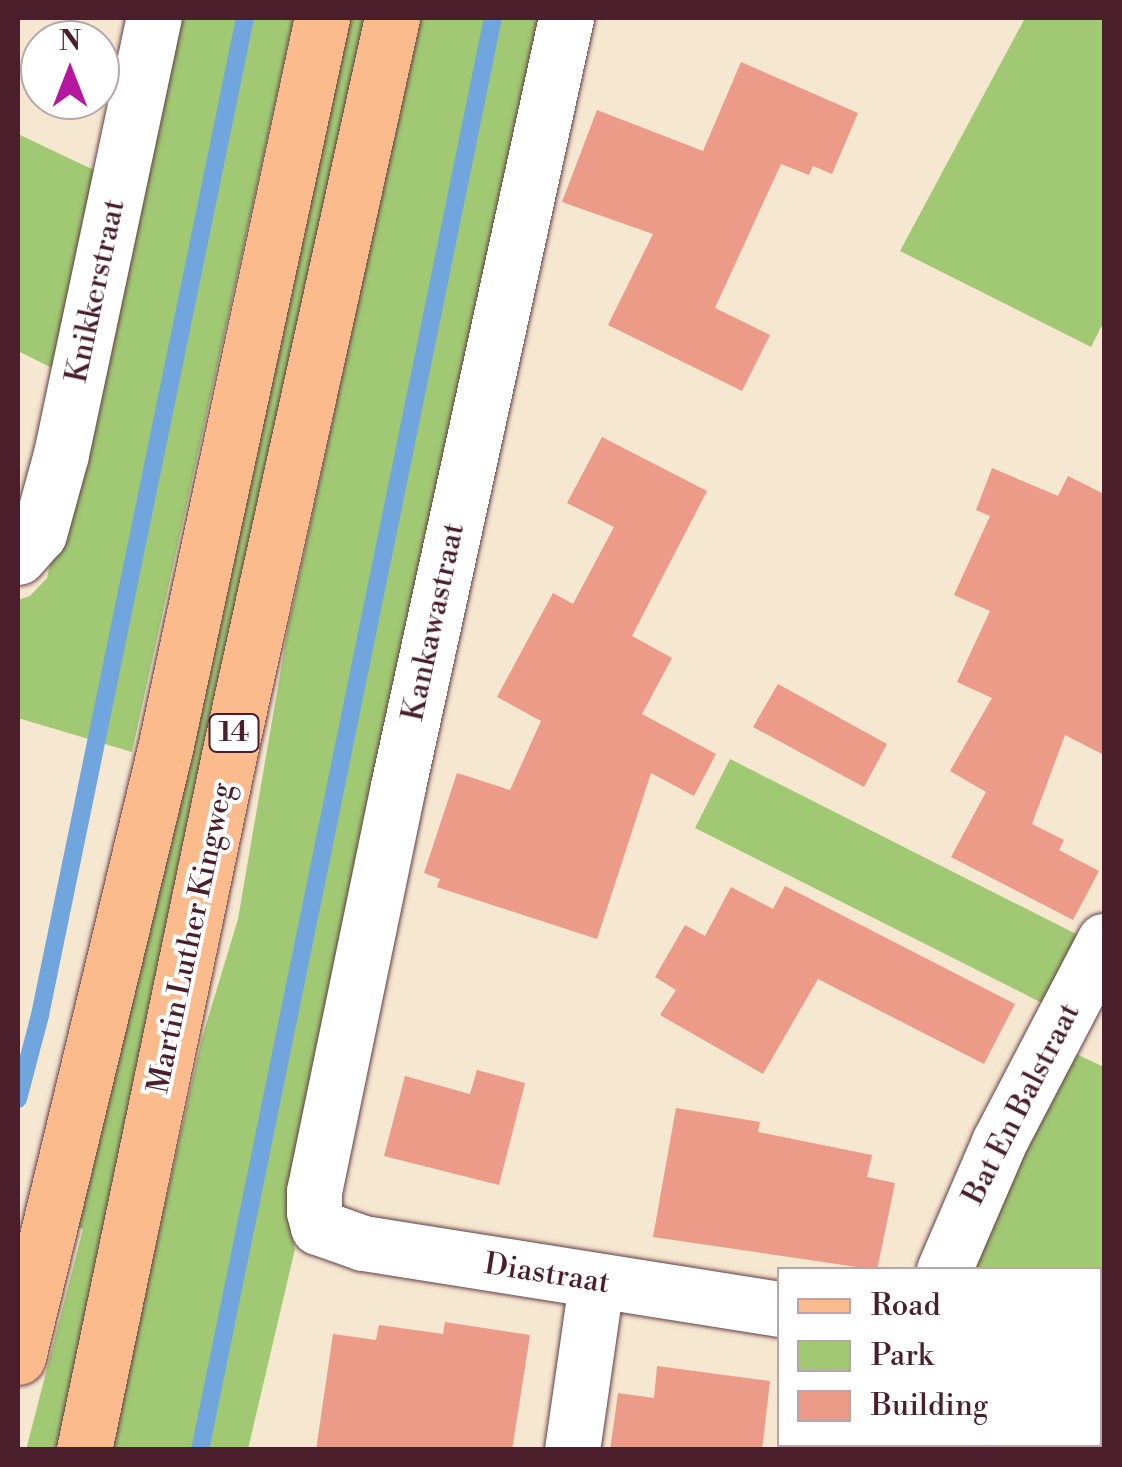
<!DOCTYPE html>
<html>
<head>
<meta charset="utf-8">
<style>
	body { margin:0 }
	#map { position:relative; width:1122px; height:1467px; overflow:hidden; background:#f6e7d1; font-family:"Libre Bodoni",serif }
	div>[style] { position:absolute }
	.green>* { inset:0; background:#a1c974 }
	.stream>* { height:18px; margin:-9px; padding:0 9px; transform-origin:9px; border-radius:9px; background:#71a5de }
	.building>* { inset:0; background:#eb9b88 }
	.roads { filter:drop-shadow(0 0 2px #643d44) drop-shadow(0 0 2px #643d44) }
	.minor>* { height:55px; margin:-27.5px; padding:0 27.5px; transform-origin:27.5px; border-radius:27.5px; background:#fff }
	.major>* { height:55px; margin:-27.5px; padding:0 27.5px; transform-origin:27.5px; border-radius:27.5px; background:#fbbb8d }
	span { translate:-50% -50%; white-space:nowrap; text-align:center; line-height:1.15; -webkit-text-stroke:8px #fff; paint-order:stroke }
	.shield-label span { padding:2px 8px; background:#fff; border:2px solid; border-radius:8px; -webkit-text-stroke-width:0 }
	.shield-label { font-size:28px; color:#4a1f2b; font-weight:700 }
	.street-label { font-size:30px; color:#4a1f2b }
	.frame { position:absolute; inset:0; border:20px solid #4a1f2b; pointer-events:none }
	.legend { position:absolute; left:777px; top:1267px; width:325px; height:180px; box-sizing:border-box; background:#fff; border:2px solid #b7a5aa; margin:0; padding:12px 18px; list-style:none; font-size:30px; color:#4a1f2b }
	.legend li { display:flex; align-items:center; gap:20px; height:50px }
	.legend b { width:50px; border:2px solid #b7a5aa }
	.north { position:absolute; left:20px; top:20px; width:100px; height:100px; box-sizing:border-box; background:#fff; border:2px solid #b7a5aa; border-radius:50%; rotate:0deg; font-size:28px; font-weight:700; line-height:40px; text-align:center; color:#4a1f2b }
	.north::after { content:''; display:block; margin:auto; width:35px; height:45px; background:#b5179e; clip-path:polygon(50% 0,100% 100%,50% 72%,0 100%) }
</style>
</head>
<body>
<div id="map">
	<div class="green">
		<i style="clip-path:polygon(173px 18px,294px 18px,132px 752px,18px 718px,18px 600px,30px 596px,47px 578px)"></i>
		<i style="clip-path:polygon(338px 18px,372px 18px,60px 1449px,26px 1450px,83px 1229px,70px 1225px)"></i>
		<i style="clip-path:polygon(419px 18px,545px 18px,287px 1215px,295px 1249px,248px 1449px,110px 1450px,202px 1038px,238px 919px,288px 628px)"></i>
		<i style="clip-path:polygon(1025px 18px,1104px 18px,1104px 321px,1091px 347px,900px 251px)"></i>
		<i style="clip-path:polygon(18px 134px,98px 172px,54px 369px,18px 351px)"></i>
		<i style="clip-path:polygon(730px 759px,1084px 938px,1050px 1007px,695px 828px)"></i>
		<i style="clip-path:polygon(1074px 1053px,1104px 1067px,1104px 1359px,1100px 1358px,1100px 1270px,966px 1270px,968px 1255px)"></i>
	</div>
	<div class="stream">
		<i style="left:18px;top:1099px;width:87px;rotate:-75.3deg"></i>
		<i style="left:40px;top:1015px;width:1018px;rotate:-78.38deg"></i>
		<i style="left:200px;top:1450px;width:1462px;rotate:-78.44deg"></i>
	</div>
	<div class="building">
		<i style="clip-path:polygon(741px 62px,858px 113px,832px 174px,813px 166px,809px 175px,781px 164px,715px 308px,770px 335px,742px 391px,608px 325px,653px 234px,562px 202px,597px 110px,703px 151px)"></i>
		<i style="clip-path:polygon(602px 437px,707px 491px,632px 636px,672px 658px,642px 714px,716px 754px,694px 796px,651px 773px,597px 939px,437px 887px,440px 879px,424px 873px,457px 773px,510px 790px,541px 721px,497px 697px,553px 593px,573px 604px,614px 527px,567px 503px)"></i>
		<i style="clip-path:polygon(992px 468px,1058px 496px,1068px 476px,1104px 494px,1104px 755px,1065px 735px,1032px 824px,1064px 840px,1059px 850px,1099px 871px,1073px 920px,951px 857px,986px 792px,950px 771px,992px 698px,957px 682px,990px 611px,954px 595px,990px 516px,976px 510px)"></i>
		<i style="clip-path:polygon(778px 684px,887px 744px,864px 787px,753px 727px)"></i>
		<i style="clip-path:polygon(785px 886px,1015px 1004px,984px 1064px,818px 979px,763px 1074px,660px 1015px,676px 990px,655px 977px,685px 925px,705px 936px,731px 887px,773px 909px)"></i>
		<i style="clip-path:polygon(477px 1070px,525px 1083px,499px 1185px,384px 1156px,405px 1076px,470px 1094px)"></i>
		<i style="clip-path:polygon(676px 1108px,760px 1122px,758px 1132px,872px 1155px,867px 1177px,895px 1183px,877px 1270px,653px 1237px)"></i>
		<i style="clip-path:polygon(445px 1322px,530px 1335px,512px 1450px,316px 1450px,333px 1334px,376px 1340px,379px 1325px,443px 1334px)"></i>
		<i style="clip-path:polygon(657px 1366px,770px 1381px,762px 1450px,610px 1450px,618px 1393px,654px 1398px)"></i>
	</div>
	<div class="roads">
		<div class="minor">
			<i style="left:566px;top:18px;width:786px;rotate:102.34deg"></i>
			<i style="left:398px;top:786px;width:414px;rotate:101.7deg"></i>
			<i style="left:314px;top:1191px;width:21px;rotate:90deg"></i>
			<i style="left:314px;top:1212px;width:16px;rotate:75deg"></i>
			<i style="left:318px;top:1227px;width:48px;rotate:19.6deg"></i>
			<i style="left:363px;top:1243px;width:422px;rotate:9deg"></i>
			<i style="left:18px;top:557px;width:31px;rotate:-48deg"></i>
			<i style="left:39px;top:534px;width:83px;rotate:-74.6deg"></i>
			<i style="left:61px;top:454px;width:446px;rotate:-78deg"></i>
			<i style="left:944px;top:1270px;width:139px;rotate:-66.7deg"></i>
			<i style="left:999px;top:1142px;width:227px;rotate:-62.4deg"></i>
			<i style="left:1100px;top:1380px;width:4px;rotate:27deg"></i>
			<i style="left:572px;top:1450px;width:169px;rotate:-81.8deg"></i>
			<i style="left:1009px;top:1450px;width:6px;rotate:-81deg"></i>
		</div>
		<div class="major">
			<i style="left:18px;top:1357px;width:626px;rotate:-76.41deg"></i>
			<i style="left:165px;top:749px;width:748px;rotate:-77.88deg"></i>
			<i style="left:84px;top:1450px;width:719px;rotate:-78.21deg"></i>
			<i style="left:231px;top:746px;width:746px;rotate:-77.53deg"></i>
		</div>
	</div>
	<div class="shield-label">
		<span style="left:234px;top:733px">14</span>
	</div>
	<div class="street-label">
		<span style="left:96px;top:291px;rotate:-78deg">Knikkerstraat</span>
		<span style="left:434px;top:622px;rotate:-78deg">Kankawastraat</span>
		<span style="left:191px;top:938px;rotate:-78deg">Martin Luther Kingweg</span>
		<span style="left:1022px;top:1104px;rotate:-63deg">Bat En Balstraat</span>
		<span style="left:547px;top:1274px;rotate:9deg">Diastraat</span>
	</div>
	<div class="frame"></div>
	<ul class="legend">
	<li><b style="height:12px;background:#fbbb8d"></b>Road</li>
	<li><b style="height:28px;background:#a1c974"></b>Park</li>
	<li><b style="height:28px;background:#eb9b88"></b>Building</li>
	</ul>
	<div class="north">N</div>
</div>
</body>
</html>
